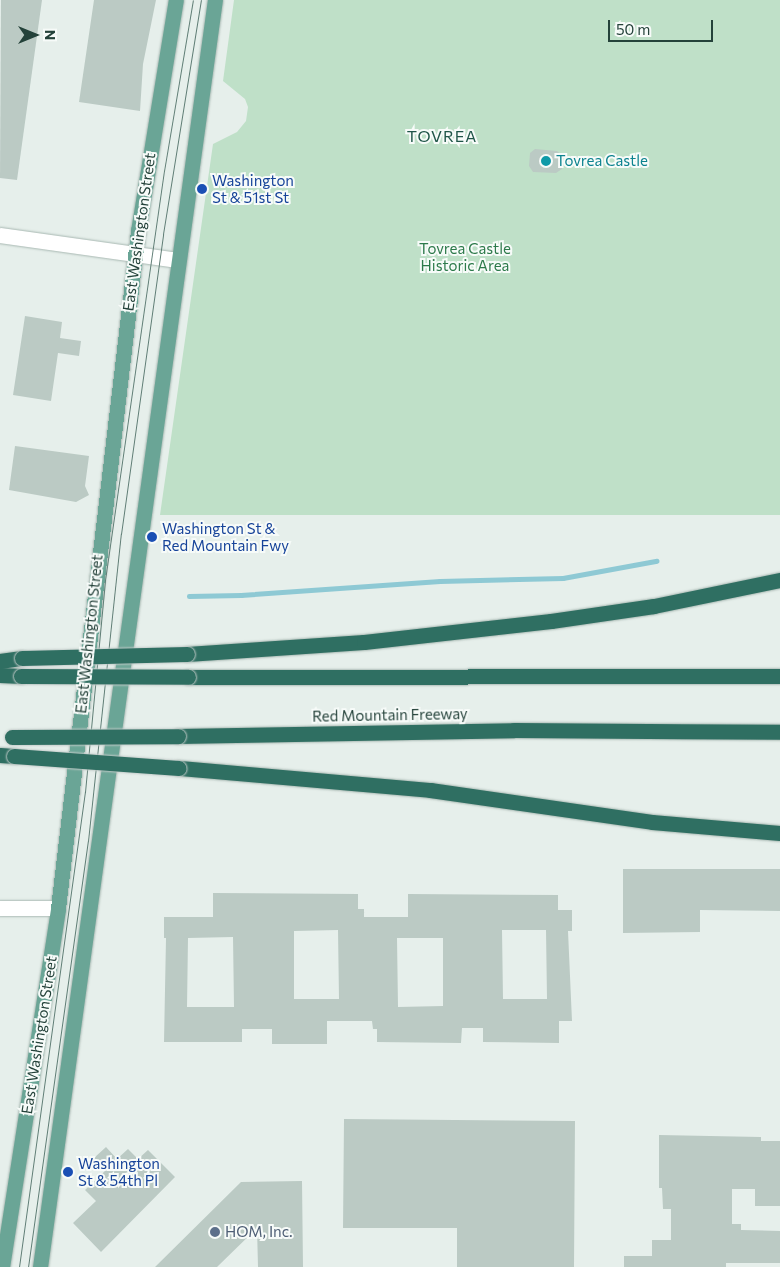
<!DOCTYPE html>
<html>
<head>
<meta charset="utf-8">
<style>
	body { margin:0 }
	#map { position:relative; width:780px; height:1267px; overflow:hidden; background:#e6efeb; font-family:Commissioner,sans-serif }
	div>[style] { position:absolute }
	.green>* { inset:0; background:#bfe0c8 }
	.stream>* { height:4.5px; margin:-2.25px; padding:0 2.25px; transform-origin:2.25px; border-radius:2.25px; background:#8ec9d4 }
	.building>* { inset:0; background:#bbcac4 }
	.roads { filter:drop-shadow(0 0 1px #a8b8b2) drop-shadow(0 0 1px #a8b8b2) }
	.minor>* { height:15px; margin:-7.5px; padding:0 7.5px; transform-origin:7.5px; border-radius:7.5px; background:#fff }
	.primary>* { height:15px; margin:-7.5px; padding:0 7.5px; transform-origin:7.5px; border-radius:7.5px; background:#6aa596 }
	.motorway>* { height:15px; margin:-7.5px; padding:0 7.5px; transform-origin:7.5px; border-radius:7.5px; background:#2f6f62 }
	.tram>* { height:1px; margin:-0.5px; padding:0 0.5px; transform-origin:0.5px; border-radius:0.5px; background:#5f7d75 }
	.bridges { filter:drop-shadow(0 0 1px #c2cac8) drop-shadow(0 0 1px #c2cac8) }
	.motorway-bridge>* { height:15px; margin:-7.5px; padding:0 7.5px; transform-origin:7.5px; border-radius:7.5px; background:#2f6f62 }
	.dots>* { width:14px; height:14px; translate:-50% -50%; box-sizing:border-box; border:2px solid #f7fbf9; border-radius:50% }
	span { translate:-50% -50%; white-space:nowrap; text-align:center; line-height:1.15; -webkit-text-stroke:4px #f7fbf9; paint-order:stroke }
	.culture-label { font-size:15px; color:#0d838f }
	.left { translate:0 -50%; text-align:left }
	.transit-label { font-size:15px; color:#164399 }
	.street-label { font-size:15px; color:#24423a }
	.park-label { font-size:15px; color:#2d7a4b }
	.service-label { font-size:15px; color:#4e5e75 }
	.neighbourhood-label { font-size:16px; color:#1f5548; letter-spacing:1px }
	.north { position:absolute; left:10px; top:10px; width:50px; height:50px; -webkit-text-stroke:4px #f7fbf9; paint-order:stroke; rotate:90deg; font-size:14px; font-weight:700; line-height:20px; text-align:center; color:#24423a }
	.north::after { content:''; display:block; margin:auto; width:18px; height:22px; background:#24423a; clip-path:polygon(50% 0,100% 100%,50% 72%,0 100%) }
	.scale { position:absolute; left:608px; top:20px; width:105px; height:22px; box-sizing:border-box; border:2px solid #24423a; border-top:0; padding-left:6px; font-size:15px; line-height:18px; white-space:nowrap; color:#24423a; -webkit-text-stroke:4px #f7fbf9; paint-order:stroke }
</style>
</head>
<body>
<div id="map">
	<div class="green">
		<i style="clip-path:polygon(234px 0,780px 0,780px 515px,160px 515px,213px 144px,237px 132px,246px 121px,248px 107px,245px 99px,223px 81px)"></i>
	</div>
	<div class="stream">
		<i style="left:189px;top:596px;width:52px;rotate:-1.1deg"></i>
		<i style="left:241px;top:595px;width:199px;rotate:-4deg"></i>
		<i style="left:440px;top:581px;width:123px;rotate:-1.4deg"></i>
		<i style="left:563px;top:578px;width:95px;rotate:-10.4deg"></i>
	</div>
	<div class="building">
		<i style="clip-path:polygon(1px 0,42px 0,17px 180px,0 178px)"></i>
		<i style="clip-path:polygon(94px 0,156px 0,143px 64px,140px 111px,79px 102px)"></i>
		<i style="clip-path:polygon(535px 149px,557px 151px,563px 156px,562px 169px,556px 173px,533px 172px,529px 166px,530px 153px)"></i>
		<i style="clip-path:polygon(25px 316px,62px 322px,60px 338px,81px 341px,79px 356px,58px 353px,51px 401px,13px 395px)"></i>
		<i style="clip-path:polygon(15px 446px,89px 456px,85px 486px,89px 495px,76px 502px,9px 490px)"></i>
		<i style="clip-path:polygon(623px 869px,780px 869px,780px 911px,700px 910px,700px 932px,623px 933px)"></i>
		<i style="clip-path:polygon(evenodd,213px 893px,358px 894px,358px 909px,364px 909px,364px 917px,408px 917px,408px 894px,558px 895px,558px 910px,572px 910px,572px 931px,568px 931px,572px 1021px,559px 1021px,559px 1043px,483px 1042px,483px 1028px,462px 1028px,461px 1043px,377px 1042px,377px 1029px,373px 1029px,372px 1021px,327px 1021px,327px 1044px,272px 1044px,272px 1029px,242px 1029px,242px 1042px,164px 1042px,166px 938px,164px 938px,164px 917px,213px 917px,213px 893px,338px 930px,339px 999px,294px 999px,294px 931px,338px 930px,213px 893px,502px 930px,546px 930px,547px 999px,503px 999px,502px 930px,213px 893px,233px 937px,234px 1007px,187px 1007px,188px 938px,233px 937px,213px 893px,397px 938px,443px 938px,443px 1006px,398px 1007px,397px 938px)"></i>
		<i style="clip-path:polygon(344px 1119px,575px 1121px,574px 1267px,457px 1267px,457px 1228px,343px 1228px)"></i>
		<i style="clip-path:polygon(659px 1135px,761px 1137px,761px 1141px,780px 1141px,780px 1206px,755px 1206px,755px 1189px,732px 1189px,732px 1224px,741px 1224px,741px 1230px,780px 1231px,780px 1263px,726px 1263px,726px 1267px,624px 1267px,624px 1256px,652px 1256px,652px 1240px,671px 1240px,671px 1209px,663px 1209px,662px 1188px,659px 1188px)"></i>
		<i style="clip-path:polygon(106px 1147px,117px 1159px,128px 1149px,138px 1159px,148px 1150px,175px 1177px,101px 1252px,73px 1223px,96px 1201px,85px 1190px,106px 1170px,94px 1158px)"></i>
		<i style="clip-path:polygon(302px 1181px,303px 1267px,258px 1267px,257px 1228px,217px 1267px,155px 1267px,241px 1182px)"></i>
	</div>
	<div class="roads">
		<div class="minor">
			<i style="left:0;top:235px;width:179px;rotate:8deg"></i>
			<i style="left:0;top:908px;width:58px"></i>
		</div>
		<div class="primary">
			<i style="left:2px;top:1267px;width:363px;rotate:-81.1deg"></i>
			<i style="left:58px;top:908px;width:682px;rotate:-83.26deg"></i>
			<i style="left:138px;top:231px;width:234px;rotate:-80.7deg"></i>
			<i style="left:40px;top:1267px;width:1279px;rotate:-82.14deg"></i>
		</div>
		<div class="motorway">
			<i style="left:187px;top:654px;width:177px;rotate:-3.9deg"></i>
			<i style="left:364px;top:642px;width:188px;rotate:-6.4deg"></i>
			<i style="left:551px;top:621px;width:104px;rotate:-8.3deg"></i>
			<i style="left:654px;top:606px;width:129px;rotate:-11.7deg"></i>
			<i style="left:0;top:661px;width:22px;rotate:-8deg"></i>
			<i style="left:0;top:675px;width:21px;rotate:3deg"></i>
			<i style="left:188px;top:677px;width:592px;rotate:-0.1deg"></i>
			<i style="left:178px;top:736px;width:336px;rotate:-1deg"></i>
			<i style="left:514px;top:730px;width:266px;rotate:0.4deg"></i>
			<i style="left:0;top:755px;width:14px;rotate:4deg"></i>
			<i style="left:179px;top:768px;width:252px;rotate:5deg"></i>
			<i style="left:430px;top:790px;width:224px;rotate:8.2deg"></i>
			<i style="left:652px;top:822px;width:128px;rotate:4.9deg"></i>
		</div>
	</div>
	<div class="tram">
		<i style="left:19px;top:1267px;width:480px;rotate:-82.1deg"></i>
		<i style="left:85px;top:792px;width:213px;rotate:-84.6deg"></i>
		<i style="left:105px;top:580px;width:413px;rotate:-81.8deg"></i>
		<i style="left:164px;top:171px;width:173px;rotate:-80.4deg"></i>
		<i style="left:28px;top:1267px;width:430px;rotate:-82deg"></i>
		<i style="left:88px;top:841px;width:309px;rotate:-83.9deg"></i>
		<i style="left:121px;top:534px;width:303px;rotate:-82deg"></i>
		<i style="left:163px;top:234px;width:237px;rotate:-80.8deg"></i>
	</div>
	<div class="bridges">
		<div class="motorway-bridge">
			<i style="left:22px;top:658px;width:165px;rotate:-1.4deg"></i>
			<i style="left:21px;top:676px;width:167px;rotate:0.3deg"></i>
			<i style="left:12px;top:737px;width:166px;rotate:-0.3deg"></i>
			<i style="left:14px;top:756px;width:165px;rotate:4.2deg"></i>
		</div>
	</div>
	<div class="dots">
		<i style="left:546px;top:161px;background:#0f9aa8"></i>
		<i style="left:202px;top:189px;background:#1a4fb4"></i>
		<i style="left:152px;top:537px;background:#1a4fb4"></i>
		<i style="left:68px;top:1172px;background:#1a4fb4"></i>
		<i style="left:215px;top:1232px;background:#5c6f8a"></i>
	</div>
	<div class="culture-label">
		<span class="left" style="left:556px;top:161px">Tovrea Castle</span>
	</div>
	<div class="transit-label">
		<span class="left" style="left:212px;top:189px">Washington<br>St &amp; 51st St</span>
		<span class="left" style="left:162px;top:537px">Washington St &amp;<br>Red Mountain Fwy</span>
		<span class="left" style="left:78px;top:1172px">Washington<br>St &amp; 54th Pl</span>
	</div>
	<div class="street-label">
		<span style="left:139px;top:232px;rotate:-82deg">East Washington Street</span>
		<span style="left:89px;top:634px;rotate:-84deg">East Washington Street</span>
		<span style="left:390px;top:715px;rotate:-1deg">Red Mountain Freeway</span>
		<span style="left:39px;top:1035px;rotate:-81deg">East Washington Street</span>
	</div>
	<div class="park-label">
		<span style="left:465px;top:257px">Tovrea Castle<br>Historic Area</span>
	</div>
	<div class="service-label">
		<span class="left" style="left:225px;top:1232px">HOM, Inc.</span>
	</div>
	<div class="neighbourhood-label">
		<span style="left:442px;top:136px">TOVREA</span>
	</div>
	<div class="north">N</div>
	<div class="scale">50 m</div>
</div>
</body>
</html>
